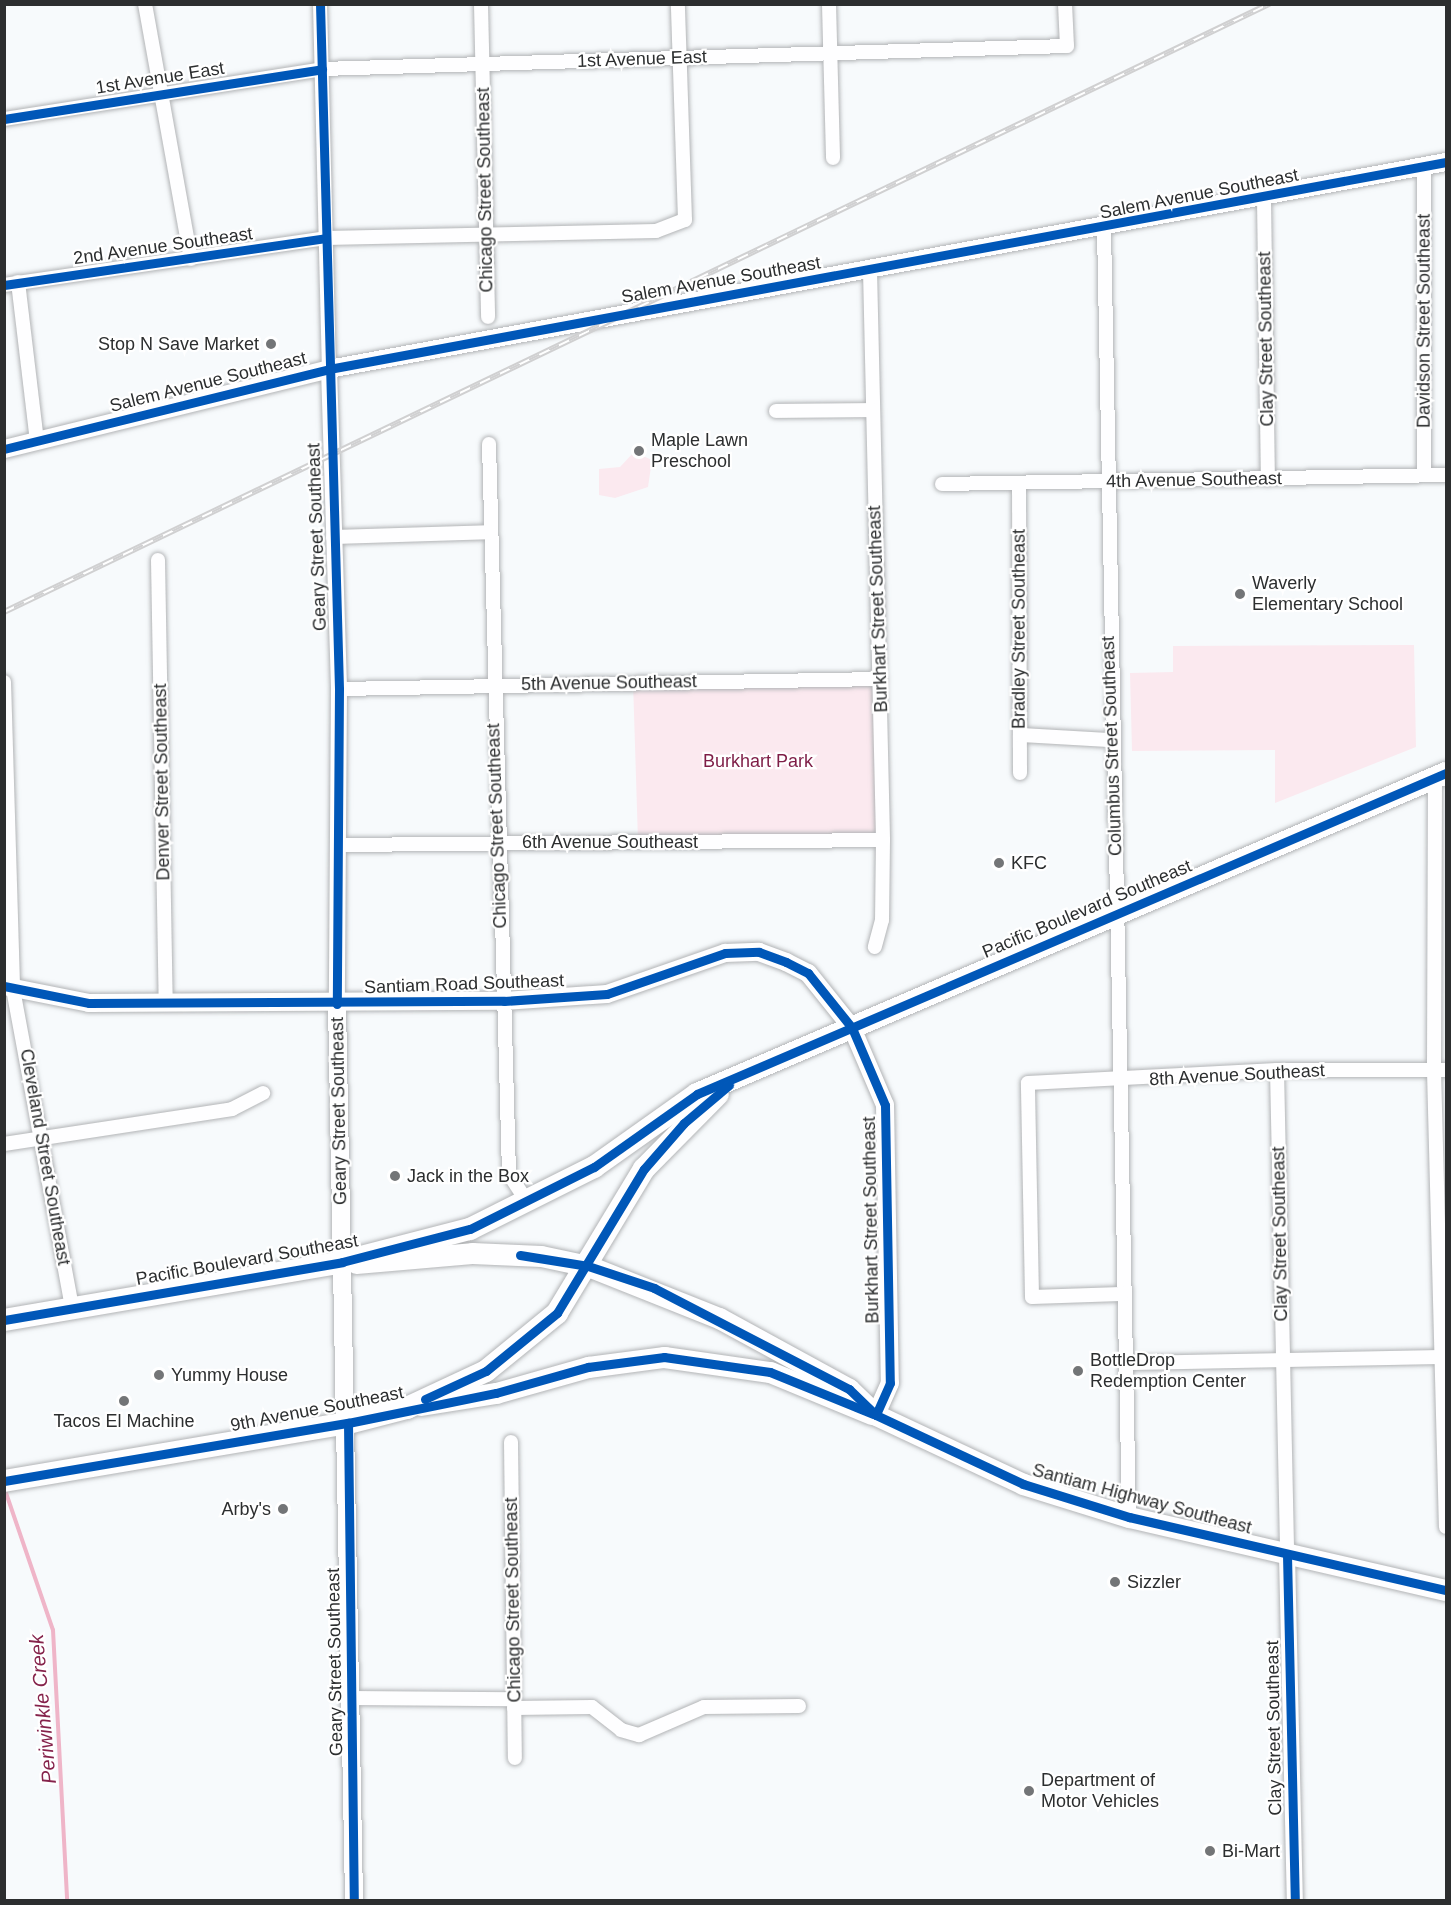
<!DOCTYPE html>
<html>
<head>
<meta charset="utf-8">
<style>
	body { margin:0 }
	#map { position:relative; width:1451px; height:1905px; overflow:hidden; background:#f7fafc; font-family:Helvetica,sans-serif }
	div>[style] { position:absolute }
	.green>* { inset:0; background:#fbe9ef }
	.stream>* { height:4px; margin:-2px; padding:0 2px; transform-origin:2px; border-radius:2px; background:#efb5c8 }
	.roads { filter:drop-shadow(0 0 2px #b2b4b6) drop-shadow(0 0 2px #b2b4b6) }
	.minor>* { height:14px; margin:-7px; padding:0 7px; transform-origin:7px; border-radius:7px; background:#fefeff }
	.tertiary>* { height:16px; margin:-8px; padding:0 8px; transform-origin:8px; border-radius:8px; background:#fefeff }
	.secondary>* { height:18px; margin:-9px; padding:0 9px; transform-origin:9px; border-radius:9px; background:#fefeff }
	.primary>* { height:21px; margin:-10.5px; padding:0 10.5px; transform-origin:10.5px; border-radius:10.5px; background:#fefeff }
	.trunk>* { height:22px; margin:-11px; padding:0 11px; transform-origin:11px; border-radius:11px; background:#fefeff }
	.rail>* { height:6px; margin-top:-3px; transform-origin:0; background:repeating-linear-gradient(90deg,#fff 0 11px,#d0d0d1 0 22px); box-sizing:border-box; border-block:2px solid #d0d0d1 }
	.cycleway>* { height:9px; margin:-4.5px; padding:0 4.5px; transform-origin:4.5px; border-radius:4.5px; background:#0057b8 }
	.dots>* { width:16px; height:16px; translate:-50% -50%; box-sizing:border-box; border:3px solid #fff; border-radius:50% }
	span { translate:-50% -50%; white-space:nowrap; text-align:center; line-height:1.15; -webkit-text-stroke:4.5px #fff; paint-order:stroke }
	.street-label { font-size:18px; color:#2c2e2f }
	.poi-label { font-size:18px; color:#2c2e2f }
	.right { translate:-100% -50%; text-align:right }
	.left { translate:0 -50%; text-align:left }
	.park-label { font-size:18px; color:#7e1d46 }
	.water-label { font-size:20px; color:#85234b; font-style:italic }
	.frame { position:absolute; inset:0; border:6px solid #2c2e2f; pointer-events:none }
</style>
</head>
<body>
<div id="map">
	<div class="green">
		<i style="clip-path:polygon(634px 452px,652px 460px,648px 487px,615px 498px,599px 495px,599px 469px,620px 467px)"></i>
		<i style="clip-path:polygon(1414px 645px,1416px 747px,1275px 803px,1275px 750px,1132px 751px,1130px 673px,1173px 672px,1173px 646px)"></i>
		<i style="clip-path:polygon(880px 679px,883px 840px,638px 842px,633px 682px)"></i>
	</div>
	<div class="stream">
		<i style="left:5px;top:1490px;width:148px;rotate:71.1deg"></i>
		<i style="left:53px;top:1630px;width:270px;rotate:87deg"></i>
	</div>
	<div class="roads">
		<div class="minor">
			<i style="left:145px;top:4px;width:259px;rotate:79.8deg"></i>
			<i style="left:320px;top:4px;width:365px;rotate:88.6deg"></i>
			<i style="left:481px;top:4px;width:313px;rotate:88.7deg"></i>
			<i style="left:829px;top:4px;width:154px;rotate:88.5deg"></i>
			<i style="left:4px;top:119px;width:322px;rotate:-8.9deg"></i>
			<i style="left:322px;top:69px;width:745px;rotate:-1.77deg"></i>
			<i style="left:1067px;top:46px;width:42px;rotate:-92.7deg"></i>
			<i style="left:1424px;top:167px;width:308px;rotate:90deg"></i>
			<i style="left:1264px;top:199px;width:280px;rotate:89.2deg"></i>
			<i style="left:1104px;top:228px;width:1289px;rotate:88.89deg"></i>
			<i style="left:870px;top:270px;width:570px;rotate:88.69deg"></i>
			<i style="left:883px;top:840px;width:80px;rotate:90.7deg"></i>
			<i style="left:882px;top:920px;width:28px;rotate:105deg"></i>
			<i style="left:18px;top:282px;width:160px;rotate:83.2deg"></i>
			<i style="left:4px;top:285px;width:325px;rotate:-8.3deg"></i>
			<i style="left:326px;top:238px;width:330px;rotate:-1.2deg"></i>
			<i style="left:656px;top:231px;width:31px;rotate:-21deg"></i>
			<i style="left:685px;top:220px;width:216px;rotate:-91.9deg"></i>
			<i style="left:776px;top:411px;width:96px;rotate:-0.6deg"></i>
			<i style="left:489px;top:444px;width:730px;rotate:88.43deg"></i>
			<i style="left:509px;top:1174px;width:33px;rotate:57deg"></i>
			<i style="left:942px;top:484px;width:504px;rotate:-1.02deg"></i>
			<i style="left:1019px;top:485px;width:288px;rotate:89.8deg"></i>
			<i style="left:333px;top:537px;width:156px;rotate:-1.8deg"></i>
			<i style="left:158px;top:560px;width:444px;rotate:89deg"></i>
			<i style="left:4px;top:682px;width:307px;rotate:88.3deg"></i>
			<i style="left:13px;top:989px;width:324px;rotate:79.5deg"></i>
			<i style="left:339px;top:689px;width:541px;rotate:-1.06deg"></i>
			<i style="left:1020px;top:735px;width:90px;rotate:3.2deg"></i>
			<i style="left:1435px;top:778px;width:293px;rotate:90.2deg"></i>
			<i style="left:1434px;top:1071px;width:456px;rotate:88.5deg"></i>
			<i style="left:337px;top:845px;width:546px;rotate:-0.52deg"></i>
			<i style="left:1277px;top:1070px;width:485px;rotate:88.8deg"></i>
			<i style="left:4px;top:1144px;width:231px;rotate:-8.7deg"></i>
			<i style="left:232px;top:1109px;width:35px;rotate:-27deg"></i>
			<i style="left:1121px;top:1294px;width:89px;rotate:178.1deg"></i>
			<i style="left:1032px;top:1297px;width:214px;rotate:-91.1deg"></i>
			<i style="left:1028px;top:1083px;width:249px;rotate:-3deg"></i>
			<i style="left:1277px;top:1070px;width:169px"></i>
			<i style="left:1127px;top:1363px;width:319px;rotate:-1.1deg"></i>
			<i style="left:511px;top:1442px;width:316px;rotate:89.3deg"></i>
			<i style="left:351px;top:1698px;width:163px;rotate:0.4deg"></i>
			<i style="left:514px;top:1708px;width:78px;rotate:-0.7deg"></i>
			<i style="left:592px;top:1707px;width:37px;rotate:38deg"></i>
			<i style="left:621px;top:1730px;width:19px;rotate:16deg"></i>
			<i style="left:639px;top:1735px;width:71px;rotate:-23.3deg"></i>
			<i style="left:704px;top:1707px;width:95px;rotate:-0.6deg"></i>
		</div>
		<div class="tertiary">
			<i style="left:329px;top:369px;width:320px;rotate:88.2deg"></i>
			<i style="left:339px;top:689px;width:315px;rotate:90.4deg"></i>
			<i style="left:1287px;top:1555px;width:345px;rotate:88.7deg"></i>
		</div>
		<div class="secondary">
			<i style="left:4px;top:449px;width:335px;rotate:-13.8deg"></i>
			<i style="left:329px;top:369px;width:1136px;rotate:-10.5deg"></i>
			<i style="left:4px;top:986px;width:87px;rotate:11.3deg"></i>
			<i style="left:89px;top:1003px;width:415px;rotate:-0.3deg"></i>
			<i style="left:504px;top:1001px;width:103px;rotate:-3.9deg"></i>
			<i style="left:607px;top:994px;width:125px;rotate:-19.2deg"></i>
			<i style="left:725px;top:953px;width:34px;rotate:-2deg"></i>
			<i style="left:759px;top:952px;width:29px;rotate:20deg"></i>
			<i style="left:786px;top:962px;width:25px;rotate:27deg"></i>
			<i style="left:808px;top:973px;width:70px;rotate:51.3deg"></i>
			<i style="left:852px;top:1028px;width:84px;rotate:66.8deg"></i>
			<i style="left:885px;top:1105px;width:278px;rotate:89deg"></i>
			<i style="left:890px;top:1383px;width:35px;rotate:114deg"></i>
			<i style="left:337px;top:1004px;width:896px;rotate:88.91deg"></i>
		</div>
		<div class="primary">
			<i style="left:356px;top:1263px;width:116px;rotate:-4.9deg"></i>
			<i style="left:472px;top:1253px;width:69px;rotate:2.5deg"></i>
			<i style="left:541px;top:1256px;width:48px;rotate:12deg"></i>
			<i style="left:588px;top:1266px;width:141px;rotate:21.7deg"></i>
			<i style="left:719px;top:1318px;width:148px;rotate:28.6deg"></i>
			<i style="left:849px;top:1389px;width:37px;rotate:44deg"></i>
			<i style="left:876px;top:1415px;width:162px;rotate:25.1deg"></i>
			<i style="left:1023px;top:1484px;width:111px;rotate:17.3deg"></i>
			<i style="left:1129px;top:1517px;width:325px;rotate:13deg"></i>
			<i style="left:421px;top:1405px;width:76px;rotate:-9.1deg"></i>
			<i style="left:496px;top:1393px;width:96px;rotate:-15.8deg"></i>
			<i style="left:588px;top:1367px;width:77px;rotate:-7.5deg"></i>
			<i style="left:664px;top:1357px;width:107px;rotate:8.1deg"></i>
			<i style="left:770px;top:1372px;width:110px;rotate:22.4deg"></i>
		</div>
		<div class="trunk">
			<i style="left:4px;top:1320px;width:343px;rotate:-9.7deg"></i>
			<i style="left:342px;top:1262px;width:132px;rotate:-14.5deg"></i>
			<i style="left:470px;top:1229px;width:139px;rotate:-26.6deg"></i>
			<i style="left:594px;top:1167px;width:126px;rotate:-35.3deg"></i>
			<i style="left:697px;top:1094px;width:815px;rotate:-23.2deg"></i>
			<i style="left:4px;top:1481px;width:349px;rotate:-9.6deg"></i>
			<i style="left:348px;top:1423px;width:61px;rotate:-14.3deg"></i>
			<i style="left:407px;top:1408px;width:87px;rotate:-25.1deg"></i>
			<i style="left:486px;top:1371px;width:92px;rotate:-39.2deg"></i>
			<i style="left:557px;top:1313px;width:168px;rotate:-58.9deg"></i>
			<i style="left:644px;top:1169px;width:105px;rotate:-45.4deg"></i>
		</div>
	</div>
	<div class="rail">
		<i style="left:4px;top:612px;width:1404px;rotate:-25.67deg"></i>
	</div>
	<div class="cycleway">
		<i style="left:320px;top:4px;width:685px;rotate:88.41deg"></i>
		<i style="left:339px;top:689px;width:315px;rotate:90.4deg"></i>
		<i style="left:4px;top:119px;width:322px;rotate:-8.9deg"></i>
		<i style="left:4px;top:285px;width:325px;rotate:-8.3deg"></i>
		<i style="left:4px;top:449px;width:335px;rotate:-13.8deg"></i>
		<i style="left:329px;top:369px;width:1136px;rotate:-10.5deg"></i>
		<i style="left:4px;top:986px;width:87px;rotate:11.3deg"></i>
		<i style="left:89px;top:1003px;width:415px;rotate:-0.3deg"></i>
		<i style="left:504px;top:1001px;width:103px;rotate:-3.9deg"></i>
		<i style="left:607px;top:994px;width:125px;rotate:-19.2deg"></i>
		<i style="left:725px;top:953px;width:34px;rotate:-2deg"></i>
		<i style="left:759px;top:952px;width:29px;rotate:20deg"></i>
		<i style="left:786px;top:962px;width:25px;rotate:27deg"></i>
		<i style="left:808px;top:973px;width:70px;rotate:51.3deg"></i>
		<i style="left:852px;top:1028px;width:84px;rotate:66.8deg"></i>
		<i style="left:885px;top:1105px;width:278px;rotate:89deg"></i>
		<i style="left:890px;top:1383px;width:35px;rotate:114deg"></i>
		<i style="left:520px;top:1255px;width:69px;rotate:9.2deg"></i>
		<i style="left:588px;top:1266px;width:70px;rotate:18.4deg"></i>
		<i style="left:654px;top:1288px;width:220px;rotate:27.4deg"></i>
		<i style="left:849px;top:1389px;width:37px;rotate:44deg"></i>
		<i style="left:876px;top:1415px;width:162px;rotate:25.1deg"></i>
		<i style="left:1023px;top:1484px;width:111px;rotate:17.3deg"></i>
		<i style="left:1129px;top:1517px;width:325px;rotate:13deg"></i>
		<i style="left:4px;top:1320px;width:343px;rotate:-9.7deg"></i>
		<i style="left:342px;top:1262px;width:132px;rotate:-14.5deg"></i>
		<i style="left:470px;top:1229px;width:139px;rotate:-26.6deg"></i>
		<i style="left:594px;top:1167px;width:126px;rotate:-35.3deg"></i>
		<i style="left:697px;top:1094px;width:815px;rotate:-23.2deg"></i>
		<i style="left:425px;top:1399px;width:67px;rotate:-24.7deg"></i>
		<i style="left:486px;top:1371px;width:92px;rotate:-39.2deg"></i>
		<i style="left:557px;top:1313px;width:168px;rotate:-58.9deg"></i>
		<i style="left:644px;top:1169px;width:61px;rotate:-49deg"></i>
		<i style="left:684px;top:1123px;width:59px;rotate:-40.2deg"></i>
		<i style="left:348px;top:1423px;width:477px;rotate:89.3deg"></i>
		<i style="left:4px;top:1481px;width:349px;rotate:-9.6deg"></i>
		<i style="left:348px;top:1423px;width:151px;rotate:-11.5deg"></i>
		<i style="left:496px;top:1393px;width:96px;rotate:-15.8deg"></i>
		<i style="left:588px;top:1367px;width:77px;rotate:-7.5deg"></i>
		<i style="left:664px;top:1357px;width:107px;rotate:8.1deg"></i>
		<i style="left:770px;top:1372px;width:111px;rotate:22.2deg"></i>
		<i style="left:1287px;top:1555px;width:345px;rotate:88.7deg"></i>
	</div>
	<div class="dots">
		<i style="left:271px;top:344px;background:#737577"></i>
		<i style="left:639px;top:451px;background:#737577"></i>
		<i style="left:1240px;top:594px;background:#737577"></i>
		<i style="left:999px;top:863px;background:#737577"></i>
		<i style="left:395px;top:1176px;background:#737577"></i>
		<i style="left:1078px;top:1371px;background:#737577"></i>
		<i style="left:159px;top:1375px;background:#737577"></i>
		<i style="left:124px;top:1401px;background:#737577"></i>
		<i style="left:283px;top:1509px;background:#737577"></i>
		<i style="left:1115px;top:1582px;background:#737577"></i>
		<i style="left:1029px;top:1791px;background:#737577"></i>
		<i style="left:1210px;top:1851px;background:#737577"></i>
	</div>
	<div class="street-label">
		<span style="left:642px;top:59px;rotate:-2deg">1st Avenue East</span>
		<span style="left:160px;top:78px;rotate:-9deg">1st Avenue East</span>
		<span style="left:485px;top:190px;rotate:-91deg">Chicago Street Southeast</span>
		<span style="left:1199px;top:194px;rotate:-11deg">Salem Avenue Southeast</span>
		<span style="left:163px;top:246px;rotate:-8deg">2nd Avenue Southeast</span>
		<span style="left:721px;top:280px;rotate:-10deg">Salem Avenue Southeast</span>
		<span style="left:1424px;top:321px;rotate:-90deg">Davidson Street Southeast</span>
		<span style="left:1266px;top:339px;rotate:-91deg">Clay Street Southeast</span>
		<span style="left:208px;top:382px;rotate:-14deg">Salem Avenue Southeast</span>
		<span style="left:1194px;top:480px;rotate:-1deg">4th Avenue Southeast</span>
		<span style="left:317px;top:537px;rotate:-92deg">Geary Street Southeast</span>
		<span style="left:878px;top:609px;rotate:-92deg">Burkhart Street Southeast</span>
		<span style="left:1019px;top:629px;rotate:-90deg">Bradley Street Southeast</span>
		<span style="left:609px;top:683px;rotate:-1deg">5th Avenue Southeast</span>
		<span style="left:1112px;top:746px;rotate:-92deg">Columbus Street Southeast</span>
		<span style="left:162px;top:782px;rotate:-91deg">Denver Street Southeast</span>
		<span style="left:497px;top:826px;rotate:-92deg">Chicago Street Southeast</span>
		<span style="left:610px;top:842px">6th Avenue Southeast</span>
		<span style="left:1087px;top:909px;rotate:-23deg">Pacific Boulevard Southeast</span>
		<span style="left:464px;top:984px;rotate:-2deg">Santiam Road Southeast</span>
		<span style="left:1237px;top:1075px;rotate:-3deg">8th Avenue Southeast</span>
		<span style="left:339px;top:1111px;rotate:-91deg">Geary Street Southeast</span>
		<span style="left:45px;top:1157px;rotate:80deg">Cleveland Street Southeast</span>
		<span style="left:871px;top:1220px;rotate:-91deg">Burkhart Street Southeast</span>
		<span style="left:1280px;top:1234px;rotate:-91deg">Clay Street Southeast</span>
		<span style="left:247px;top:1260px;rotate:-10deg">Pacific Boulevard Southeast</span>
		<span style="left:317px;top:1409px;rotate:-11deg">9th Avenue Southeast</span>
		<span style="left:1142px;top:1499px;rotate:15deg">Santiam Highway Southeast</span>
		<span style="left:513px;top:1600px;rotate:-91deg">Chicago Street Southeast</span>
		<span style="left:335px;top:1662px;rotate:-91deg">Geary Street Southeast</span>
		<span style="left:1274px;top:1728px;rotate:-91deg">Clay Street Southeast</span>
	</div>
	<div class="poi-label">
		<span class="right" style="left:259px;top:344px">Stop N Save Market</span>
		<span class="left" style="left:651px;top:451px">Maple Lawn<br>Preschool</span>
		<span class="left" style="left:1252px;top:594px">Waverly<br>Elementary School</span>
		<span class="left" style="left:1011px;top:863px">KFC</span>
		<span class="left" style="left:407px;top:1176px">Jack in the Box</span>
		<span class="left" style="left:1090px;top:1371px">BottleDrop<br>Redemption Center</span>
		<span class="left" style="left:171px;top:1375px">Yummy House</span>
		<span style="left:124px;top:1421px">Tacos El Machine</span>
		<span class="right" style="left:271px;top:1509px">Arby's</span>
		<span class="left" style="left:1127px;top:1582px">Sizzler</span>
		<span class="left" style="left:1041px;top:1791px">Department of<br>Motor Vehicles</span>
		<span class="left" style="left:1222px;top:1851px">Bi-Mart</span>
	</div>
	<div class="park-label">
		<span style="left:758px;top:761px">Burkhart Park</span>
	</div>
	<div class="water-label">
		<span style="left:43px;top:1709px;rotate:-95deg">Periwinkle Creek</span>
	</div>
	<div class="frame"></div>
</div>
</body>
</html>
